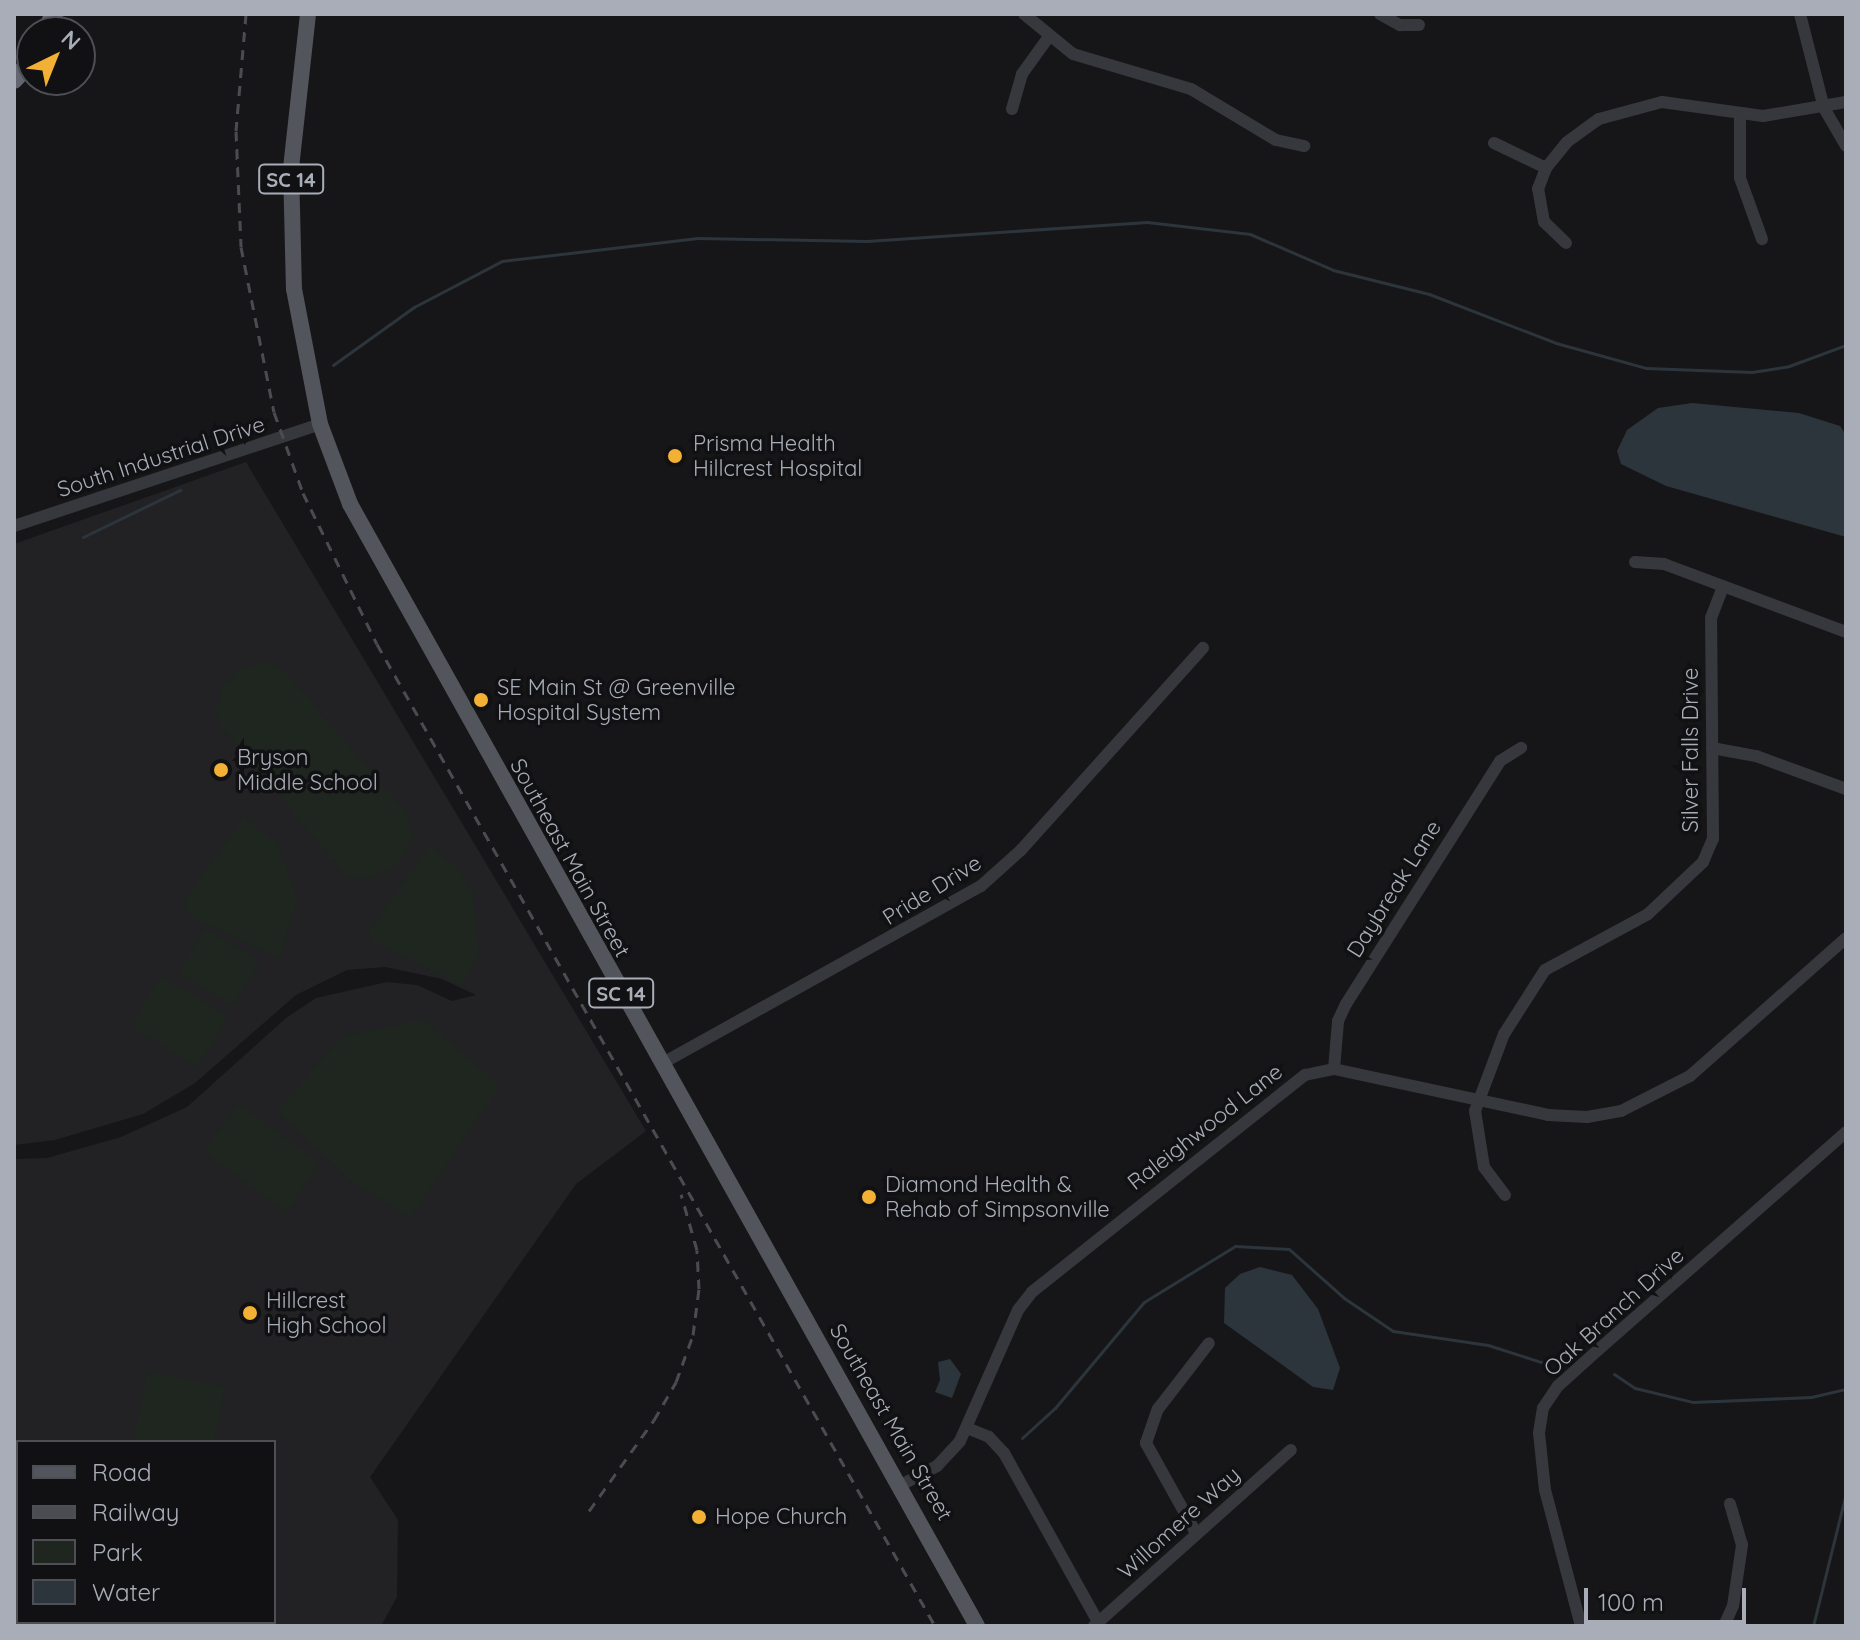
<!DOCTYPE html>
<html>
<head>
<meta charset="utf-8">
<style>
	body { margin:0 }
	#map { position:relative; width:1860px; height:1640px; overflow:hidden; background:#161618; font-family:Quicksand,sans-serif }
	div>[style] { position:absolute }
	.built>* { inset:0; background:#222225 }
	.green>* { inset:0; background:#1e261f }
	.water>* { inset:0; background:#2c353c }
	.stream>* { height:3px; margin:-1.5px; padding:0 1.5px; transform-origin:1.5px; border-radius:1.5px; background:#2c353c }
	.minor>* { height:12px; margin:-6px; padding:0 6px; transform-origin:6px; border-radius:6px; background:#37383d }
	.major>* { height:16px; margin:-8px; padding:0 8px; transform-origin:8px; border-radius:8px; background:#53555c }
	.highway>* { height:18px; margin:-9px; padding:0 9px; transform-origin:9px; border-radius:9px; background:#63666e }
	.rail>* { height:3px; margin-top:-1.5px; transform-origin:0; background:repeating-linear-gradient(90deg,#4a4c52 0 10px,transparent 0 18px) }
	.dots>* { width:22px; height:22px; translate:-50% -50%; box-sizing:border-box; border:4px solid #111113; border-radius:50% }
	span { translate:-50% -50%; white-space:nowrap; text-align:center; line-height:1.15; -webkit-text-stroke:7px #111113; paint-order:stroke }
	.shield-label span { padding:2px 6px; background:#111113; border:2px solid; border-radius:6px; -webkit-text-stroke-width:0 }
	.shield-label { font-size:20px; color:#a8adb8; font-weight:700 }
	.poi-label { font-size:22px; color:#a8adb8 }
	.left { translate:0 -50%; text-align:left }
	.street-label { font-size:22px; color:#a8adb8 }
	.frame { position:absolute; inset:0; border:16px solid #a8adb8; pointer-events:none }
	.legend { position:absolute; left:16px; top:1440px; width:260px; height:184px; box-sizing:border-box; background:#111113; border:2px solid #4d4f55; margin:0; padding:10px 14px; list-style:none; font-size:24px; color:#a8adb8 }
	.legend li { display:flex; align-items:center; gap:16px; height:40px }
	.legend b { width:40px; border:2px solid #4d4f55 }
	.north { position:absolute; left:16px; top:16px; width:80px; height:80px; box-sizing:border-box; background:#111113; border:2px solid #4d4f55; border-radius:50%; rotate:43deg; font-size:22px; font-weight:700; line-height:32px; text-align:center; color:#a8adb8 }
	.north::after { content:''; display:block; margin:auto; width:28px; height:36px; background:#f2b134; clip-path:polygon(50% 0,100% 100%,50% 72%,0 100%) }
	.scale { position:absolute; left:1584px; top:1588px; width:162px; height:36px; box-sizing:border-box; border:4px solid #a8adb8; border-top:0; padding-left:10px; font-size:24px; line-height:28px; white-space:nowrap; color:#a8adb8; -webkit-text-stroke:6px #111113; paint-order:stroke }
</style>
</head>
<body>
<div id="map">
	<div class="built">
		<i style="clip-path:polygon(evenodd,246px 462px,646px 1131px,576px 1184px,370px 1477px,398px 1520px,397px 1597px,381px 1626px,14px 1626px,14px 1159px,47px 1158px,121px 1137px,187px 1107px,286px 1018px,316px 998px,387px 982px,417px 985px,452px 1001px,476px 995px,442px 979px,385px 967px,347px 970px,296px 995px,195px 1083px,143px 1114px,55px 1140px,14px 1145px,14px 544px,246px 462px,18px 1442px,274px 1442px,274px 1622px,18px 1622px,18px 1442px)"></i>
	</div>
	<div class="green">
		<i style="clip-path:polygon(268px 662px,287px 674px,404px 810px,414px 834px,398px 865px,367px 879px,346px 876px,220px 724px,215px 712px,224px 684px,240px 669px)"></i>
		<i style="clip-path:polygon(244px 817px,277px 843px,297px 898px,280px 958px,192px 918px,183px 902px)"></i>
		<i style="clip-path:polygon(430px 846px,457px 868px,473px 892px,479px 955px,462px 986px,372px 940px,368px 931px)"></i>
		<i style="clip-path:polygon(205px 928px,260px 961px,233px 1006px,179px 973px)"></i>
		<i style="clip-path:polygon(161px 976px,228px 1016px,198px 1067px,131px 1027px)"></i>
		<i style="clip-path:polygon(423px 1019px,500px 1086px,410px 1218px,349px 1180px,277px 1110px,343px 1036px)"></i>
		<i style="clip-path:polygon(239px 1104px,320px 1164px,286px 1212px,204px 1152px)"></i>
		<i style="clip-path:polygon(148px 1371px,225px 1387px,214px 1442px,133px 1442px)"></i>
	</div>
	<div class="water">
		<i style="clip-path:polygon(1692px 403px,1799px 413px,1840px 426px,1846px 435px,1846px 537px,1666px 486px,1621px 464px,1617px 451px,1627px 430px,1658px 408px)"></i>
		<i style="clip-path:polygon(1260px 1267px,1292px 1275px,1318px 1309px,1340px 1368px,1333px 1390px,1313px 1387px,1224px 1323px,1225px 1288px,1240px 1274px)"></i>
		<i style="clip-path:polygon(950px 1359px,961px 1374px,952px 1398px,935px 1392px,940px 1380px,938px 1362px)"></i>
	</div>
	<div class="stream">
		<i style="left:333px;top:365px;width:100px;rotate:-35.6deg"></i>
		<i style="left:414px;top:307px;width:99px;rotate:-27.6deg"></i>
		<i style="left:502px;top:261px;width:197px;rotate:-6.7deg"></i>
		<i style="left:698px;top:238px;width:169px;rotate:1deg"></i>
		<i style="left:867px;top:241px;width:281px;rotate:-3.9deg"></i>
		<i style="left:1147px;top:222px;width:104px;rotate:6.6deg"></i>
		<i style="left:1250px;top:234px;width:90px;rotate:23.4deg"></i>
		<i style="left:1333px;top:270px;width:99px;rotate:14deg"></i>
		<i style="left:1429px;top:294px;width:136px;rotate:21.1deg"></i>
		<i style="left:1556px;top:343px;width:93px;rotate:15.5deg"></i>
		<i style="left:1646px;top:368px;width:106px;rotate:2.2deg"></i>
		<i style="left:1752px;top:372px;width:37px;rotate:-9deg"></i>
		<i style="left:1789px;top:366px;width:61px;rotate:-20.2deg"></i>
		<i style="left:83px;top:537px;width:108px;rotate:-25.9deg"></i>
		<i style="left:1614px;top:1374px;width:25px;rotate:34deg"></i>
		<i style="left:1635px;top:1388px;width:60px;rotate:13.6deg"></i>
		<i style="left:1693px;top:1402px;width:118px;rotate:-2.4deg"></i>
		<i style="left:1811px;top:1397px;width:36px;rotate:-13deg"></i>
		<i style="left:1022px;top:1438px;width:45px;rotate:-42.3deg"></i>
		<i style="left:1055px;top:1408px;width:138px;rotate:-50deg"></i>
		<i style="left:1144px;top:1302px;width:107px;rotate:-31.6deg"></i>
		<i style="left:1235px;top:1246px;width:54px;rotate:3.2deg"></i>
		<i style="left:1289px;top:1249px;width:74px;rotate:41.7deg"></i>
		<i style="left:1344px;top:1298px;width:59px;rotate:34deg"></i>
		<i style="left:1393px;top:1331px;width:96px;rotate:8.4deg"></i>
		<i style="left:1488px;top:1345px;width:56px;rotate:17.8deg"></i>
		<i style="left:1541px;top:1362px;width:28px;rotate:-4deg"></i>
		<i style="left:1813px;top:1626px;width:137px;rotate:-76.1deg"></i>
	</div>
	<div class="minor">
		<i style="left:1024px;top:14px;width:63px;rotate:39.2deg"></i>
		<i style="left:1073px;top:54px;width:123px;rotate:16.5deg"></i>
		<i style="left:1191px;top:89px;width:99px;rotate:31deg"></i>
		<i style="left:1276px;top:140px;width:29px;rotate:12deg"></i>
		<i style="left:1380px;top:14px;width:23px;rotate:29deg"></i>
		<i style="left:1400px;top:25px;width:19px"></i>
		<i style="left:1800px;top:14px;width:97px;rotate:75.7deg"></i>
		<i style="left:1824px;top:108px;width:44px;rotate:59.9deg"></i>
		<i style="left:1012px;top:109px;width:36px;rotate:-74deg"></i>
		<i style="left:1022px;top:74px;width:44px;rotate:-54.2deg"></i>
		<i style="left:1740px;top:114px;width:64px;rotate:90deg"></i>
		<i style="left:1740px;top:178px;width:65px;rotate:70.2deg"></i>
		<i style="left:1494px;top:143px;width:58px;rotate:25.7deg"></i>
		<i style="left:1566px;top:243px;width:30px;rotate:-136deg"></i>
		<i style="left:1544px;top:222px;width:34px;rotate:-100deg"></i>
		<i style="left:1538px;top:189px;width:22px;rotate:-69deg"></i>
		<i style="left:1546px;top:168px;width:33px;rotate:-51deg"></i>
		<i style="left:1567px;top:142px;width:39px;rotate:-36deg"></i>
		<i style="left:1599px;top:119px;width:65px;rotate:-15.1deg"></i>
		<i style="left:1662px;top:102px;width:102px;rotate:7.9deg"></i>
		<i style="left:1763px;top:116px;width:84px;rotate:-9.6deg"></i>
		<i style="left:14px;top:526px;width:323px;rotate:-18.4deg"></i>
		<i style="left:1635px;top:562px;width:29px;rotate:4deg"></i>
		<i style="left:1664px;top:564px;width:194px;rotate:20.5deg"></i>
		<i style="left:1712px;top:748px;width:45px;rotate:10.3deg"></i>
		<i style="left:1756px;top:756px;width:96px;rotate:20.1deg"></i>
		<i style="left:661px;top:1064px;width:366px;rotate:-29.1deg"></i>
		<i style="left:981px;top:886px;width:54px;rotate:-42deg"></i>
		<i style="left:1021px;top:850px;width:272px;rotate:-48deg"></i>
		<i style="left:1334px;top:1069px;width:48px;rotate:-85.2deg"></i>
		<i style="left:1338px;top:1021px;width:19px;rotate:-65deg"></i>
		<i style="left:1346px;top:1004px;width:288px;rotate:-57.6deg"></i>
		<i style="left:1500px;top:761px;width:25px;rotate:-32deg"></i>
		<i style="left:1505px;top:1195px;width:35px;rotate:-127deg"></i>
		<i style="left:1484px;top:1167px;width:57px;rotate:-99.1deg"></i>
		<i style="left:1475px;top:1111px;width:82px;rotate:-69.4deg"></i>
		<i style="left:1504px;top:1034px;width:76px;rotate:-57.4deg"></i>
		<i style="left:1545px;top:970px;width:117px;rotate:-28.5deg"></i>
		<i style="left:1648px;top:914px;width:76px;rotate:-43.4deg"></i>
		<i style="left:1703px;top:862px;width:25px;rotate:-67deg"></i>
		<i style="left:1713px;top:839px;width:221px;rotate:-90.5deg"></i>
		<i style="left:1711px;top:618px;width:34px;rotate:-69deg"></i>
		<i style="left:967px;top:1428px;width:24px;rotate:22deg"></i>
		<i style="left:989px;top:1437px;width:22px;rotate:47deg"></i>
		<i style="left:1004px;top:1453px;width:193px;rotate:60.9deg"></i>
		<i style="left:901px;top:1485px;width:41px;rotate:-27.8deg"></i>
		<i style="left:937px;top:1466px;width:34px;rotate:-47deg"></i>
		<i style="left:960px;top:1441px;width:143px;rotate:-66.1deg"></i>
		<i style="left:1018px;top:1310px;width:23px;rotate:-52deg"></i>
		<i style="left:1032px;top:1292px;width:349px;rotate:-38.5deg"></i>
		<i style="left:1305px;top:1075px;width:30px;rotate:-12deg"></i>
		<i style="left:1334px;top:1069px;width:219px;rotate:12.1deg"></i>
		<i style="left:1548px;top:1115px;width:39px;rotate:3deg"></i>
		<i style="left:1587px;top:1117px;width:35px;rotate:-10deg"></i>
		<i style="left:1621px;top:1111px;width:77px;rotate:-26.9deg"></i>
		<i style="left:1690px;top:1076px;width:208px;rotate:-41.5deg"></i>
		<i style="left:1196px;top:1533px;width:103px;rotate:-119.1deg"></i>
		<i style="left:1146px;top:1443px;width:36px;rotate:-71deg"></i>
		<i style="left:1158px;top:1409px;width:83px;rotate:-52.3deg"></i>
		<i style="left:1094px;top:1626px;width:264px;rotate:-41.8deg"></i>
		<i style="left:1581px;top:1626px;width:141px;rotate:-104.8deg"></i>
		<i style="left:1545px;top:1490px;width:57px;rotate:-96deg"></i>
		<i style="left:1539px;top:1433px;width:25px;rotate:-81deg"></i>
		<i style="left:1543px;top:1408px;width:27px;rotate:-56deg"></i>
		<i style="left:1558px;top:1386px;width:54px;rotate:-42deg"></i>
		<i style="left:1598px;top:1350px;width:330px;rotate:-41.3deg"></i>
		<i style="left:1724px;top:1626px;width:22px;rotate:-66deg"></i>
		<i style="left:1733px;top:1606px;width:62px;rotate:-81.6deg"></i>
		<i style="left:1742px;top:1545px;width:43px;rotate:-106.3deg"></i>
	</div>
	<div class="major">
		<i style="left:308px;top:14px;width:155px;rotate:96.3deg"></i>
		<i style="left:291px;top:168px;width:121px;rotate:88.6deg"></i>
		<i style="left:294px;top:289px;width:137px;rotate:79.1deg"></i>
		<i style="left:320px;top:424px;width:85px;rotate:69.4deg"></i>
		<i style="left:350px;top:504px;width:1285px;rotate:60.8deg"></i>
	</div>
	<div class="highway">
		<i style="left:45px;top:32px;width:20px;rotate:-63deg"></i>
		<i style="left:14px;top:80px;width:27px;rotate:-48deg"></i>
	</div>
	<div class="rail">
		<i style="left:246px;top:14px;width:117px;rotate:94.9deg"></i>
		<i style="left:236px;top:131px;width:116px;rotate:87.5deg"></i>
		<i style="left:241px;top:247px;width:168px;rotate:78.7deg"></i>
		<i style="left:274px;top:412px;width:86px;rotate:70.3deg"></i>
		<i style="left:303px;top:493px;width:168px;rotate:63.9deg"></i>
		<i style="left:377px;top:644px;width:1129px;rotate:60.39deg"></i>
		<i style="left:589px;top:1511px;width:112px;rotate:-54.5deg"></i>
		<i style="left:654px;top:1420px;width:44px;rotate:-59.9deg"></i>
		<i style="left:676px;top:1382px;width:50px;rotate:-70.1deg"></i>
		<i style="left:693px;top:1335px;width:46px;rotate:-82.6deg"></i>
		<i style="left:699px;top:1289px;width:39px;rotate:-93deg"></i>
		<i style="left:697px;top:1250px;width:58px;rotate:-105.9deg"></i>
	</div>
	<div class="dots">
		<i style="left:675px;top:456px;background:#f2b134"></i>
		<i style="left:481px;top:700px;background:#f2b134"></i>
		<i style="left:221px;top:770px;background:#f2b134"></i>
		<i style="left:869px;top:1197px;background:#f2b134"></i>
		<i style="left:250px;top:1313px;background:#f2b134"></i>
		<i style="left:699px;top:1517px;background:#f2b134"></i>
	</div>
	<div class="shield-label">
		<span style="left:291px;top:179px">SC 14</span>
		<span style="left:621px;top:993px">SC 14</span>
	</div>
	<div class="poi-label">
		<span class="left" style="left:693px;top:456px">Prisma Health<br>Hillcrest Hospital</span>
		<span class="left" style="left:497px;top:700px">SE Main St @ Greenville<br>Hospital System</span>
		<span class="left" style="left:237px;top:770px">Bryson<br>Middle School</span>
		<span class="left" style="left:885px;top:1197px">Diamond Health &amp;<br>Rehab of Simpsonville</span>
		<span class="left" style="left:266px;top:1313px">Hillcrest<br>High School</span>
		<span class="left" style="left:715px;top:1517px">Hope Church</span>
	</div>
	<div class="street-label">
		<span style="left:161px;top:457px;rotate:-18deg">South Industrial Drive</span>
		<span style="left:1691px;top:750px;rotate:-90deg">Silver Falls Drive</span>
		<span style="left:570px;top:858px;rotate:61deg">Southeast Main Street</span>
		<span style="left:1394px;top:889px;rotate:-58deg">Daybreak Lane</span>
		<span style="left:932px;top:890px;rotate:-32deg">Pride Drive</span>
		<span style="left:1205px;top:1127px;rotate:-38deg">Raleighwood Lane</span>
		<span style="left:1614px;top:1312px;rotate:-42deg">Oak Branch Drive</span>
		<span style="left:891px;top:1422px;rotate:60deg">Southeast Main Street</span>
		<span style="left:1179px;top:1523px;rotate:-42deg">Willomere Way</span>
	</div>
	<div class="frame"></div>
	<ul class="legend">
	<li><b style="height:10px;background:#53555c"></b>Road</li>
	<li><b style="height:10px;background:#4a4c52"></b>Railway</li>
	<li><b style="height:22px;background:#1e261f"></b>Park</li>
	<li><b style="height:22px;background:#2c353c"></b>Water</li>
	</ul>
	<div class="north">N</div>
	<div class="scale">100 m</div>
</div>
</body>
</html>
